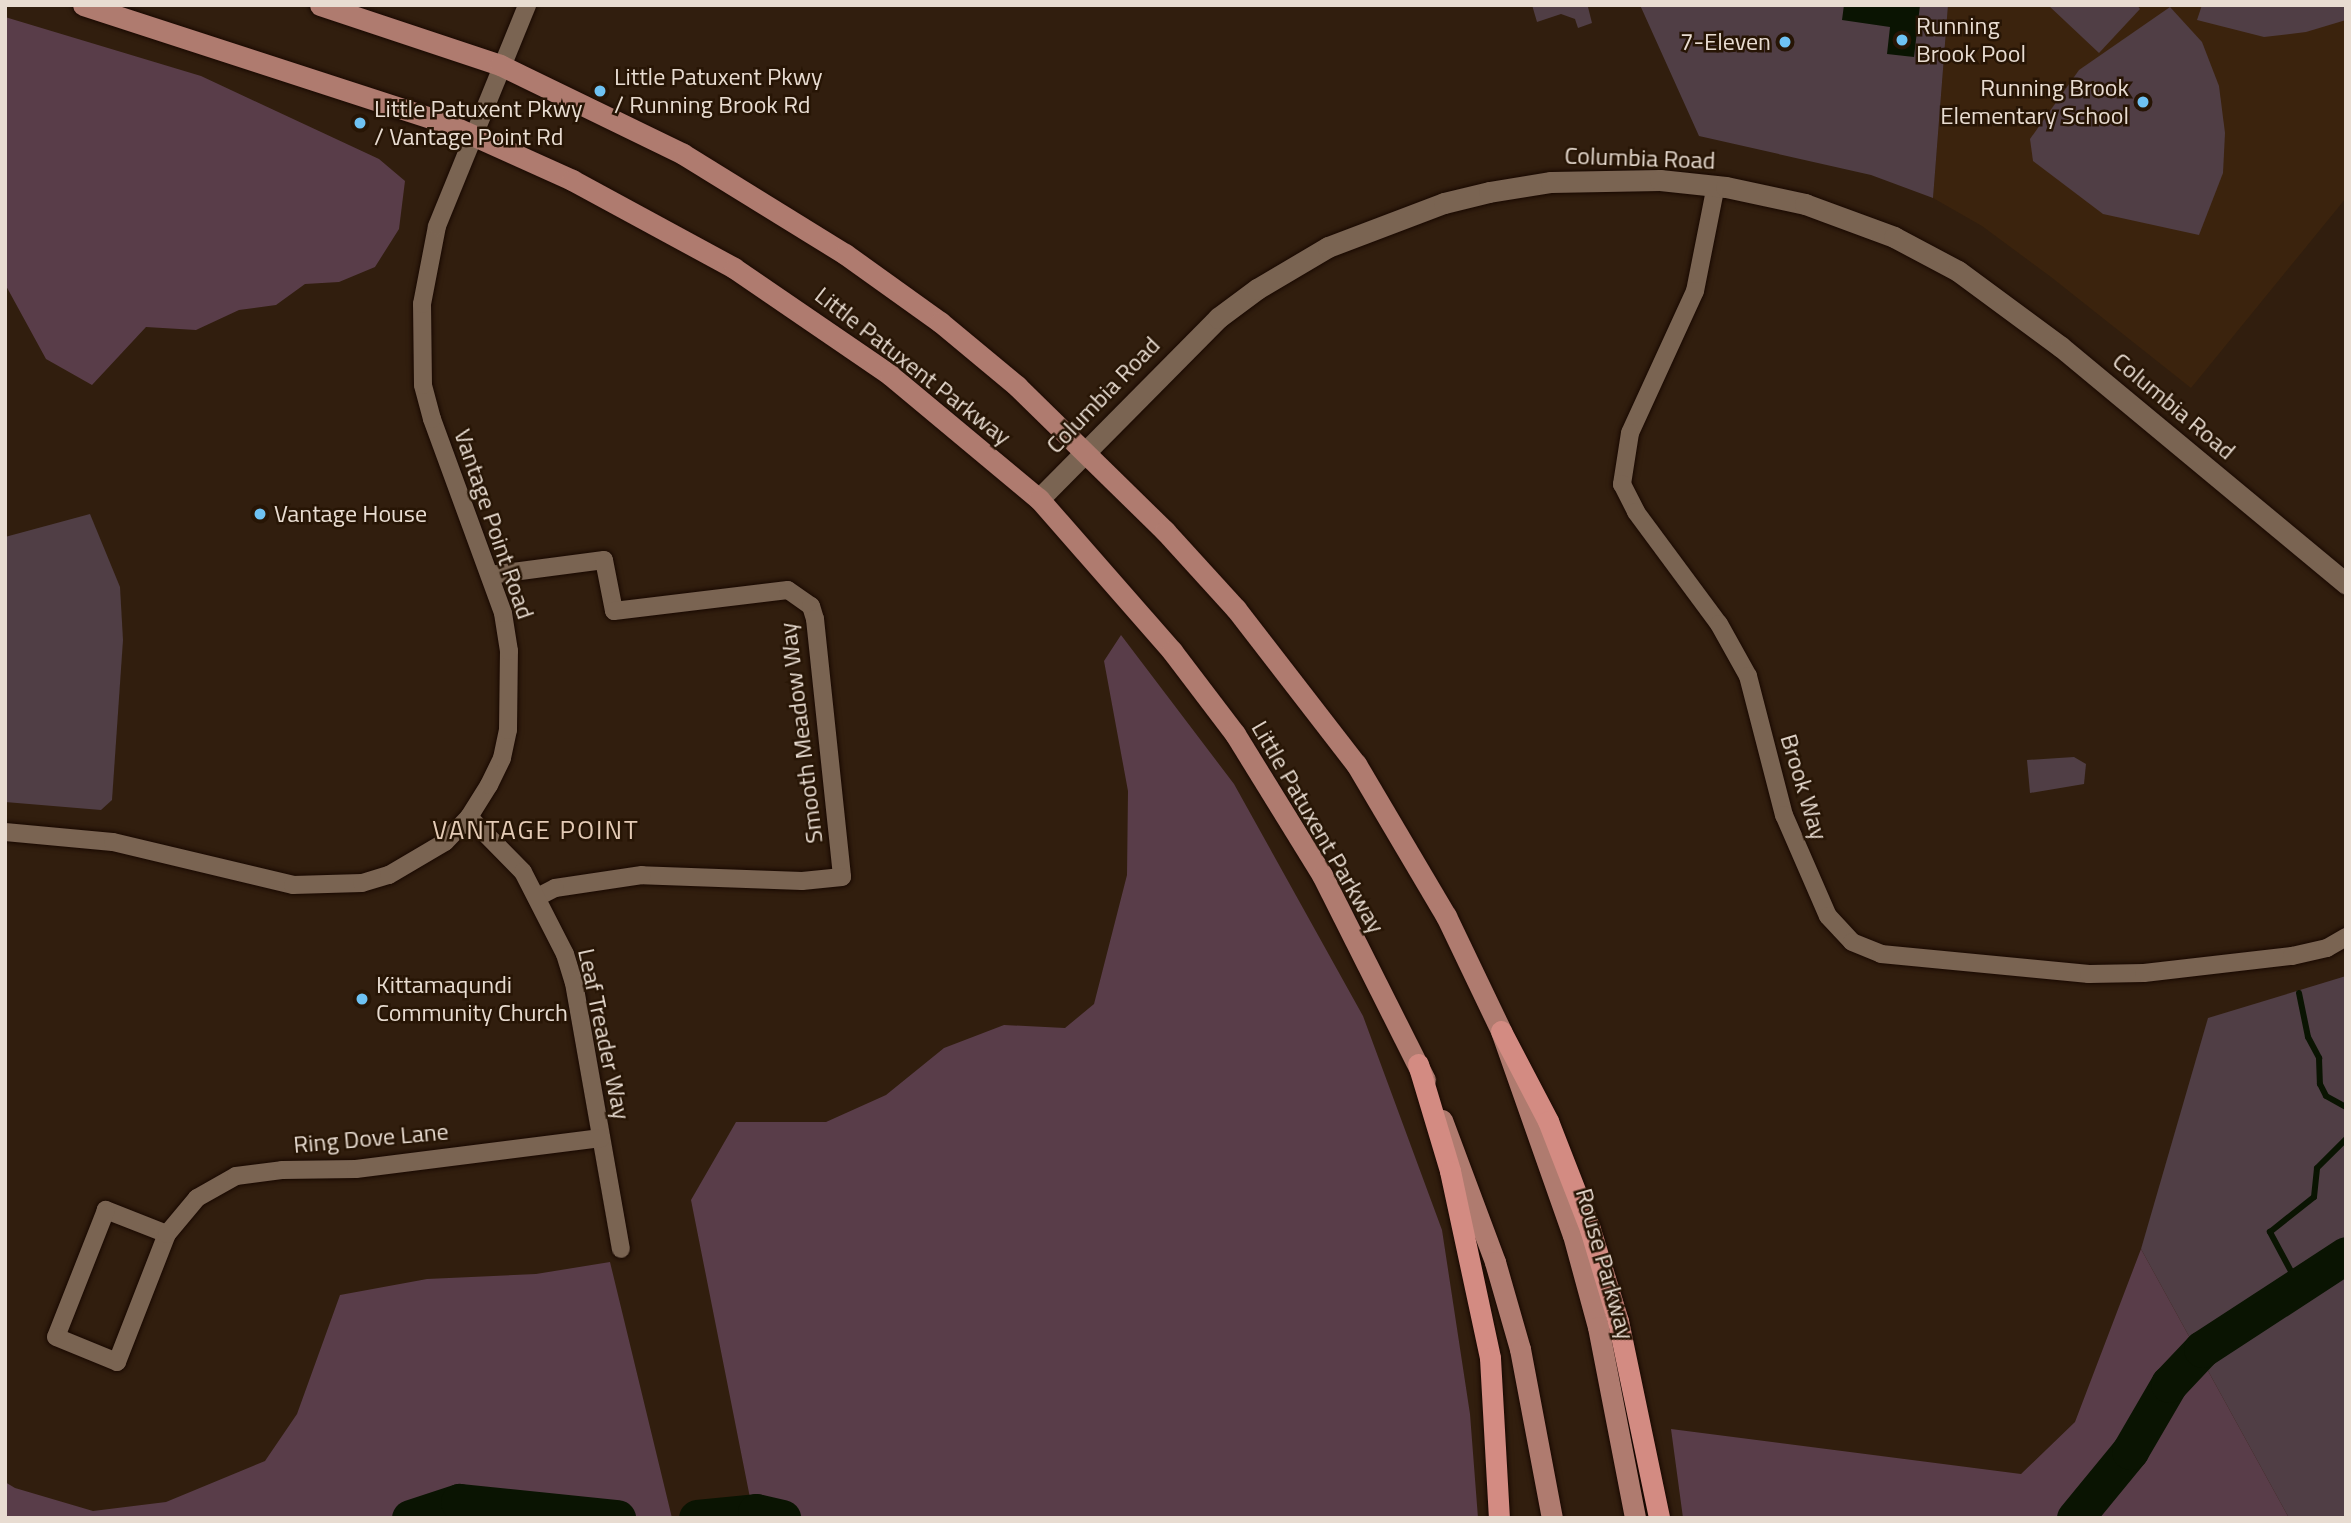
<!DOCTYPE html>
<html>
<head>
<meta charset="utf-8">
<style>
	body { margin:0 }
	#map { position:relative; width:2351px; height:1523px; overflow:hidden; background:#311e0e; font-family:"Titillium Web",sans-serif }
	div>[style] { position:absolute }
	.built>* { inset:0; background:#3b230d }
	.green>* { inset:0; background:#503e45 }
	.forest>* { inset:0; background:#593d49 }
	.water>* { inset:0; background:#0a1402 }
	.stream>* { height:6px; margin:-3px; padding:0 3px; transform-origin:3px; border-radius:3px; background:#0a1402 }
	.river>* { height:37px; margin:-18.5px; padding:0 18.5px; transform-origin:18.5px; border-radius:18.5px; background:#0a1402 }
	.roads { filter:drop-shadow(0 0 2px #180800) drop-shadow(0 0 2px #180800) }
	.street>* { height:18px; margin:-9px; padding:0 9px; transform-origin:9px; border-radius:9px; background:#7a6452 }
	.secondary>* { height:21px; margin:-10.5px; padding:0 10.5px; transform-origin:10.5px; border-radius:10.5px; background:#7a6452 }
	.primary>* { height:21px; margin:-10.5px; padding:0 10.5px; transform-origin:10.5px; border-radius:10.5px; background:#af7b6f }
	.highway>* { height:21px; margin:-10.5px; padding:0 10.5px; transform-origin:10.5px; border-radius:10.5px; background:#d38b82 }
	.dots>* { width:19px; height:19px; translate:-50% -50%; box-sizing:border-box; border:4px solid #271505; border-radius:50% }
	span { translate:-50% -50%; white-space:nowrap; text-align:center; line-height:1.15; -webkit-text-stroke:5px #271505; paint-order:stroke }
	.poi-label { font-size:24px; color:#e8dcd1 }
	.left { translate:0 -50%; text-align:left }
	.right { translate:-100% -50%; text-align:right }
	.street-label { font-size:24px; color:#e8dcd1 }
	.neighbourhood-label { font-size:26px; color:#e4cbb6; letter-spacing:2px }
	.frame { position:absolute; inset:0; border:7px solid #e8dcd1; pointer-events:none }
</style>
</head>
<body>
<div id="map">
	<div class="built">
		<i style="clip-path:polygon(1948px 5px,2346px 5px,2346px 198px,2191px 388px,2051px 277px,1982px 226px,1933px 198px)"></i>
	</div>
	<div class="green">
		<i style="clip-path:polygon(1532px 5px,1592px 5px,1588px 7px,1592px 23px,1578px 28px,1575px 19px,1561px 14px,1537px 22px)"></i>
		<i style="clip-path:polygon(1640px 5px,1948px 5px,1933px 198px,1871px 175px,1699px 136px)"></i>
		<i style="clip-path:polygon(2048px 5px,2137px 5px,2140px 9px,2099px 53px)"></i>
		<i style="clip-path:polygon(2202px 5px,2346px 5px,2346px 20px,2306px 32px,2264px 37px,2197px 20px)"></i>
		<i style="clip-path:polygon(2170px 7px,2202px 42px,2219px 86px,2225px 133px,2223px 173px,2199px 235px,2103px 214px,2033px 161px,2030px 139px,2079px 70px)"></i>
		<i style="clip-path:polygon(90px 514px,120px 587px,123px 640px,112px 800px,101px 810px,5px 802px,5px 537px)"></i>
		<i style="clip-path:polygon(2074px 757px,2086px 764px,2084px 784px,2030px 793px,2027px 760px)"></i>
		<i style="clip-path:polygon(2346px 976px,2346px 1518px,2289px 1518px,2141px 1249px,2208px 1018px)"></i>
	</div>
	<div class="forest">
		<i style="clip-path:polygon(5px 17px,201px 76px,379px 159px,405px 181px,399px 229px,375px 267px,339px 282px,305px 284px,276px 305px,239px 310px,196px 330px,146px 327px,92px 385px,46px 359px,5px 284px)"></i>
		<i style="clip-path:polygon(1121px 635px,1234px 784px,1363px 1016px,1442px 1230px,1470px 1414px,1478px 1518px,754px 1518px,691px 1200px,736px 1122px,826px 1122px,886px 1095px,944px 1048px,1004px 1025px,1065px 1028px,1094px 1004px,1127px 875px,1128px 791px,1104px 661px)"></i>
		<i style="clip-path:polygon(2141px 1249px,2289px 1518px,1683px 1518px,1671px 1429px,2021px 1474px,2075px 1422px)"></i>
		<i style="clip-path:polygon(610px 1262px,672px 1518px,5px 1518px,5px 1482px,15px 1488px,93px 1511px,166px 1502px,265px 1461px,297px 1414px,340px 1295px,427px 1279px,536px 1274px)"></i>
	</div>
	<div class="water">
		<i style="clip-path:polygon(1844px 5px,1920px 5px,1914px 57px,1887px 54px,1890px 27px,1842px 20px)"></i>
	</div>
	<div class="stream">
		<i style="left:2299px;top:993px;width:45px;rotate:78.4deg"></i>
		<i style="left:2308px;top:1037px;width:24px;rotate:62deg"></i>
		<i style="left:2319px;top:1058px;width:26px;rotate:88deg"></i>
		<i style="left:2320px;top:1084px;width:13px;rotate:63deg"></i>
		<i style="left:2326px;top:1096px;width:23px;rotate:29deg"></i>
		<i style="left:2300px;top:1288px;width:64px;rotate:-118.2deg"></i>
		<i style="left:2270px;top:1232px;width:56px;rotate:-38.5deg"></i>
		<i style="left:2314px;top:1197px;width:29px;rotate:-84deg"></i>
		<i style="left:2317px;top:1168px;width:41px;rotate:-45deg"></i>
	</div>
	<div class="river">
		<i style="left:410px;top:1518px;width:52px;rotate:-18.1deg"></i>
		<i style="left:459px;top:1502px;width:159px;rotate:5.8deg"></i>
		<i style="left:697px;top:1518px;width:59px;rotate:-5.8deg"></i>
		<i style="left:756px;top:1512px;width:27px;rotate:13deg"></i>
		<i style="left:2075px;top:1518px;width:87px;rotate:-50.6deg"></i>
		<i style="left:2130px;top:1451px;width:78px;rotate:-59.8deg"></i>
		<i style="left:2169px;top:1384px;width:48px;rotate:-46.7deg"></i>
		<i style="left:2202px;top:1349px;width:172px;rotate:-33.1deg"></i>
	</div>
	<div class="roads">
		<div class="street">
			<i style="left:1716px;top:185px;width:108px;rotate:101.2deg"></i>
			<i style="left:1695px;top:291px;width:156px;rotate:114.6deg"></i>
			<i style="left:1630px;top:433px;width:52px;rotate:98.9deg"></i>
			<i style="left:1622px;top:484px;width:31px;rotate:63deg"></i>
			<i style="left:1636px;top:512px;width:139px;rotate:53.5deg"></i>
			<i style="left:1719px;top:624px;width:60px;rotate:60.9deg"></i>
			<i style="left:1748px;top:676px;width:144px;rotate:75.5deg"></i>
			<i style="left:1784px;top:815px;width:110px;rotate:66.5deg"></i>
			<i style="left:1828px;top:916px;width:35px;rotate:47deg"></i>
			<i style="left:1852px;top:942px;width:31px;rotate:22deg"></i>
			<i style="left:1881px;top:954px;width:209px;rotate:5.5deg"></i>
			<i style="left:2089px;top:974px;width:55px;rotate:-1deg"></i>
			<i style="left:2144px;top:973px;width:149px;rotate:-6.6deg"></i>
			<i style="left:2292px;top:956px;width:36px;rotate:-13deg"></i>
			<i style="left:2327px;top:948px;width:22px;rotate:-30deg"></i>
			<i style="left:490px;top:575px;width:115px;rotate:-7.5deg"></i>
			<i style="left:604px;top:560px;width:52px;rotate:78.9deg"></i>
			<i style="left:614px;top:611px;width:175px;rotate:-6.9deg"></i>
			<i style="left:788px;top:590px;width:28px;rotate:35deg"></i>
			<i style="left:811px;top:606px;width:14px;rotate:73deg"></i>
			<i style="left:815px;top:619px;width:259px;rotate:84deg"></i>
			<i style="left:842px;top:877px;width:40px;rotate:174.3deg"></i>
			<i style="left:802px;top:881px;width:160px;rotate:-177.9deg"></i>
			<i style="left:642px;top:875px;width:88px;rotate:171.5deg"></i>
			<i style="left:555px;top:888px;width:18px;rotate:153deg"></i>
			<i style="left:469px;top:817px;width:77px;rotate:45.5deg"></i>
			<i style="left:523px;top:872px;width:92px;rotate:62.9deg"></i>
			<i style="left:565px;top:954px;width:30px;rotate:73deg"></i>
			<i style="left:574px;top:983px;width:270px;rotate:80deg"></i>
			<i style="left:5px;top:832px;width:108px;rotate:5.3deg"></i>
			<i style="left:113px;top:842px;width:185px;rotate:13.4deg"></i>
			<i style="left:293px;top:885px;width:69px;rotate:-1.7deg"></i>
			<i style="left:362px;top:883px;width:28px;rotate:-17deg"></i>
			<i style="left:389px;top:875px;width:65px;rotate:-30.5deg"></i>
			<i style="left:445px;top:842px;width:35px;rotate:-46deg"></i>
			<i style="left:469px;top:817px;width:38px;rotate:-58deg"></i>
			<i style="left:489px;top:785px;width:30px;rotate:-64deg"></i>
			<i style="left:502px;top:758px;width:29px;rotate:-78deg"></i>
			<i style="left:508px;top:730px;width:79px;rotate:-89.3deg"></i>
			<i style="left:509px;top:651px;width:38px;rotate:-99deg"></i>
			<i style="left:503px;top:613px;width:207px;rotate:-110.1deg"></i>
			<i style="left:432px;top:419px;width:35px;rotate:-105deg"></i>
			<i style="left:423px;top:385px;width:81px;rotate:-90.7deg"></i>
			<i style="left:422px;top:304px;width:79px;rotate:-79.1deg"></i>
			<i style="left:437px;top:226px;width:239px;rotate:-67.8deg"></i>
			<i style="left:167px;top:1234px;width:66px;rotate:-158.5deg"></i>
			<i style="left:106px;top:1210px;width:136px;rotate:111.5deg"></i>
			<i style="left:56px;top:1337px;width:66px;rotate:22.3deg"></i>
			<i style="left:117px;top:1362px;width:137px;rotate:-68.7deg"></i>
			<i style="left:167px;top:1234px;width:47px;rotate:-50.2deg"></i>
			<i style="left:197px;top:1198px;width:45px;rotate:-29.4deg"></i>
			<i style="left:236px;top:1176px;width:46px;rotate:-7.4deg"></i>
			<i style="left:282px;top:1170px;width:74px;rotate:-0.8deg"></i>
			<i style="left:356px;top:1169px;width:247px;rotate:-7.2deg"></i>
		</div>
		<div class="secondary">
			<i style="left:1039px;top:499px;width:255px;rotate:-45.3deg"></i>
			<i style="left:1218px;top:318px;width:49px;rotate:-36.6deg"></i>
			<i style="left:1257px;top:289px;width:82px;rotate:-30.6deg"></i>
			<i style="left:1328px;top:247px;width:124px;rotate:-20.8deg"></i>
			<i style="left:1444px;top:203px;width:46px;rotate:-13.7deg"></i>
			<i style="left:1489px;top:192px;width:63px;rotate:-9.2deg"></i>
			<i style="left:1551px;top:182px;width:109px;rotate:-1.1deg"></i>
			<i style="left:1660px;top:180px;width:66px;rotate:6.1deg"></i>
			<i style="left:1726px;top:187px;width:81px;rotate:12.1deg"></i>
			<i style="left:1805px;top:204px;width:95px;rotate:20.3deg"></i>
			<i style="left:1894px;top:237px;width:72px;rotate:28deg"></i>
			<i style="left:1958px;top:271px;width:128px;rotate:36.4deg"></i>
			<i style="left:2061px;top:347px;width:371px;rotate:39.7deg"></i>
		</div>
		<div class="primary">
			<i style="left:83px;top:5px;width:376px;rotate:18deg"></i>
			<i style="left:441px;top:121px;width:144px;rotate:24.2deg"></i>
			<i style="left:572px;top:180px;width:184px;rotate:28.5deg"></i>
			<i style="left:734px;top:268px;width:189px;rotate:34.4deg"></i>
			<i style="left:890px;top:375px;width:194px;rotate:39.8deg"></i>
			<i style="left:1039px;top:499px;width:202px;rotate:48.8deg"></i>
			<i style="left:1172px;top:651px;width:104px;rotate:52.8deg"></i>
			<i style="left:1235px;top:734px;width:166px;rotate:58.3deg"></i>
			<i style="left:1322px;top:875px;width:229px;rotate:63.3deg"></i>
			<i style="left:320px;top:5px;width:190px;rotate:18.4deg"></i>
			<i style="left:500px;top:65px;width:203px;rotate:25.9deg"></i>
			<i style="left:683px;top:154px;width:190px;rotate:31.7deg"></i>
			<i style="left:845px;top:254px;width:117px;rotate:35.6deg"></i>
			<i style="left:940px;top:322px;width:100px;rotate:39.7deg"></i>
			<i style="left:1017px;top:386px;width:207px;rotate:44.4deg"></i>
			<i style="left:1165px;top:531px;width:105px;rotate:47.7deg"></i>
			<i style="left:1236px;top:609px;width:196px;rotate:52.3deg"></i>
			<i style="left:1356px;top:764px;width:177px;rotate:59.4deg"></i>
			<i style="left:1446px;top:916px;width:127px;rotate:64.4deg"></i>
			<i style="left:1501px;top:1031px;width:216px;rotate:70.6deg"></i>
			<i style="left:1573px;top:1235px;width:95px;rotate:74.8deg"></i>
			<i style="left:1598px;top:1327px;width:195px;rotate:79deg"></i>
			<i style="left:1442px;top:1120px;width:152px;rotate:69.5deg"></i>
			<i style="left:1495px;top:1262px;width:91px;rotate:74deg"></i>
			<i style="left:1520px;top:1349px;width:172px;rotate:79.3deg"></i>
		</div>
		<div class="highway">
			<i style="left:1501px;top:1031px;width:102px;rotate:62.4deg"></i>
			<i style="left:1548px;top:1121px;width:116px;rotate:68.7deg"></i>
			<i style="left:1590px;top:1229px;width:96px;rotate:73.1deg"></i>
			<i style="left:1618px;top:1321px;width:201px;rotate:78.2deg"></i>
			<i style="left:1418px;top:1064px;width:112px;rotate:73.3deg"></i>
			<i style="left:1450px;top:1171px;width:191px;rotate:77.9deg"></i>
			<i style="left:1490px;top:1358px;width:160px;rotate:86.8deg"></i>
		</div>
	</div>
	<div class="dots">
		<i style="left:1902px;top:40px;background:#6ec2f3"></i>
		<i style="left:1785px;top:42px;background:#6ec2f3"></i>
		<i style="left:600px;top:91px;background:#6ec2f3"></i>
		<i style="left:2143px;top:102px;background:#6ec2f3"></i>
		<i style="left:360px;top:123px;background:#6ec2f3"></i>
		<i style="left:260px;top:514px;background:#6ec2f3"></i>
		<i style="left:362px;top:999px;background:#6ec2f3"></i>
	</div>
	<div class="poi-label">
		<span class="left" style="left:1916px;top:40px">Running<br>Brook Pool</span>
		<span class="right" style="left:1771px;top:42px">7-Eleven</span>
		<span class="left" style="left:614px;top:91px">Little Patuxent Pkwy<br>/ Running Brook Rd</span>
		<span class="right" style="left:2129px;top:102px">Running Brook<br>Elementary School</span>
		<span class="left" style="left:374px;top:123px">Little Patuxent Pkwy<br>/ Vantage Point Rd</span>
		<span class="left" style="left:274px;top:514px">Vantage House</span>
		<span class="left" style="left:376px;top:999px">Kittamaqundi<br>Community Church</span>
	</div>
	<div class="street-label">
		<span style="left:1640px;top:158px;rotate:2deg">Columbia Road</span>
		<span style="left:913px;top:366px;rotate:38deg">Little Patuxent Parkway</span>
		<span style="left:1103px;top:395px;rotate:-46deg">Columbia Road</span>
		<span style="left:2174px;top:406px;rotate:40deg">Columbia Road</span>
		<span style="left:494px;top:524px;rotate:71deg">Vantage Point Road</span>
		<span style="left:801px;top:733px;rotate:-97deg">Smooth Meadow Way</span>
		<span style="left:1804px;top:787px;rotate:73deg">Brook Way</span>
		<span style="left:1318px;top:827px;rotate:60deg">Little Patuxent Parkway</span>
		<span style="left:604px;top:1034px;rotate:78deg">Leaf Treader Way</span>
		<span style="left:371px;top:1138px;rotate:-5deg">Ring Dove Lane</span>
		<span style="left:1605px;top:1264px;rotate:74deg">Rouse Parkway</span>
	</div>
	<div class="neighbourhood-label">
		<span style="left:536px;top:830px">VANTAGE POINT</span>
	</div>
	<div class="frame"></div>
</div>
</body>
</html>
